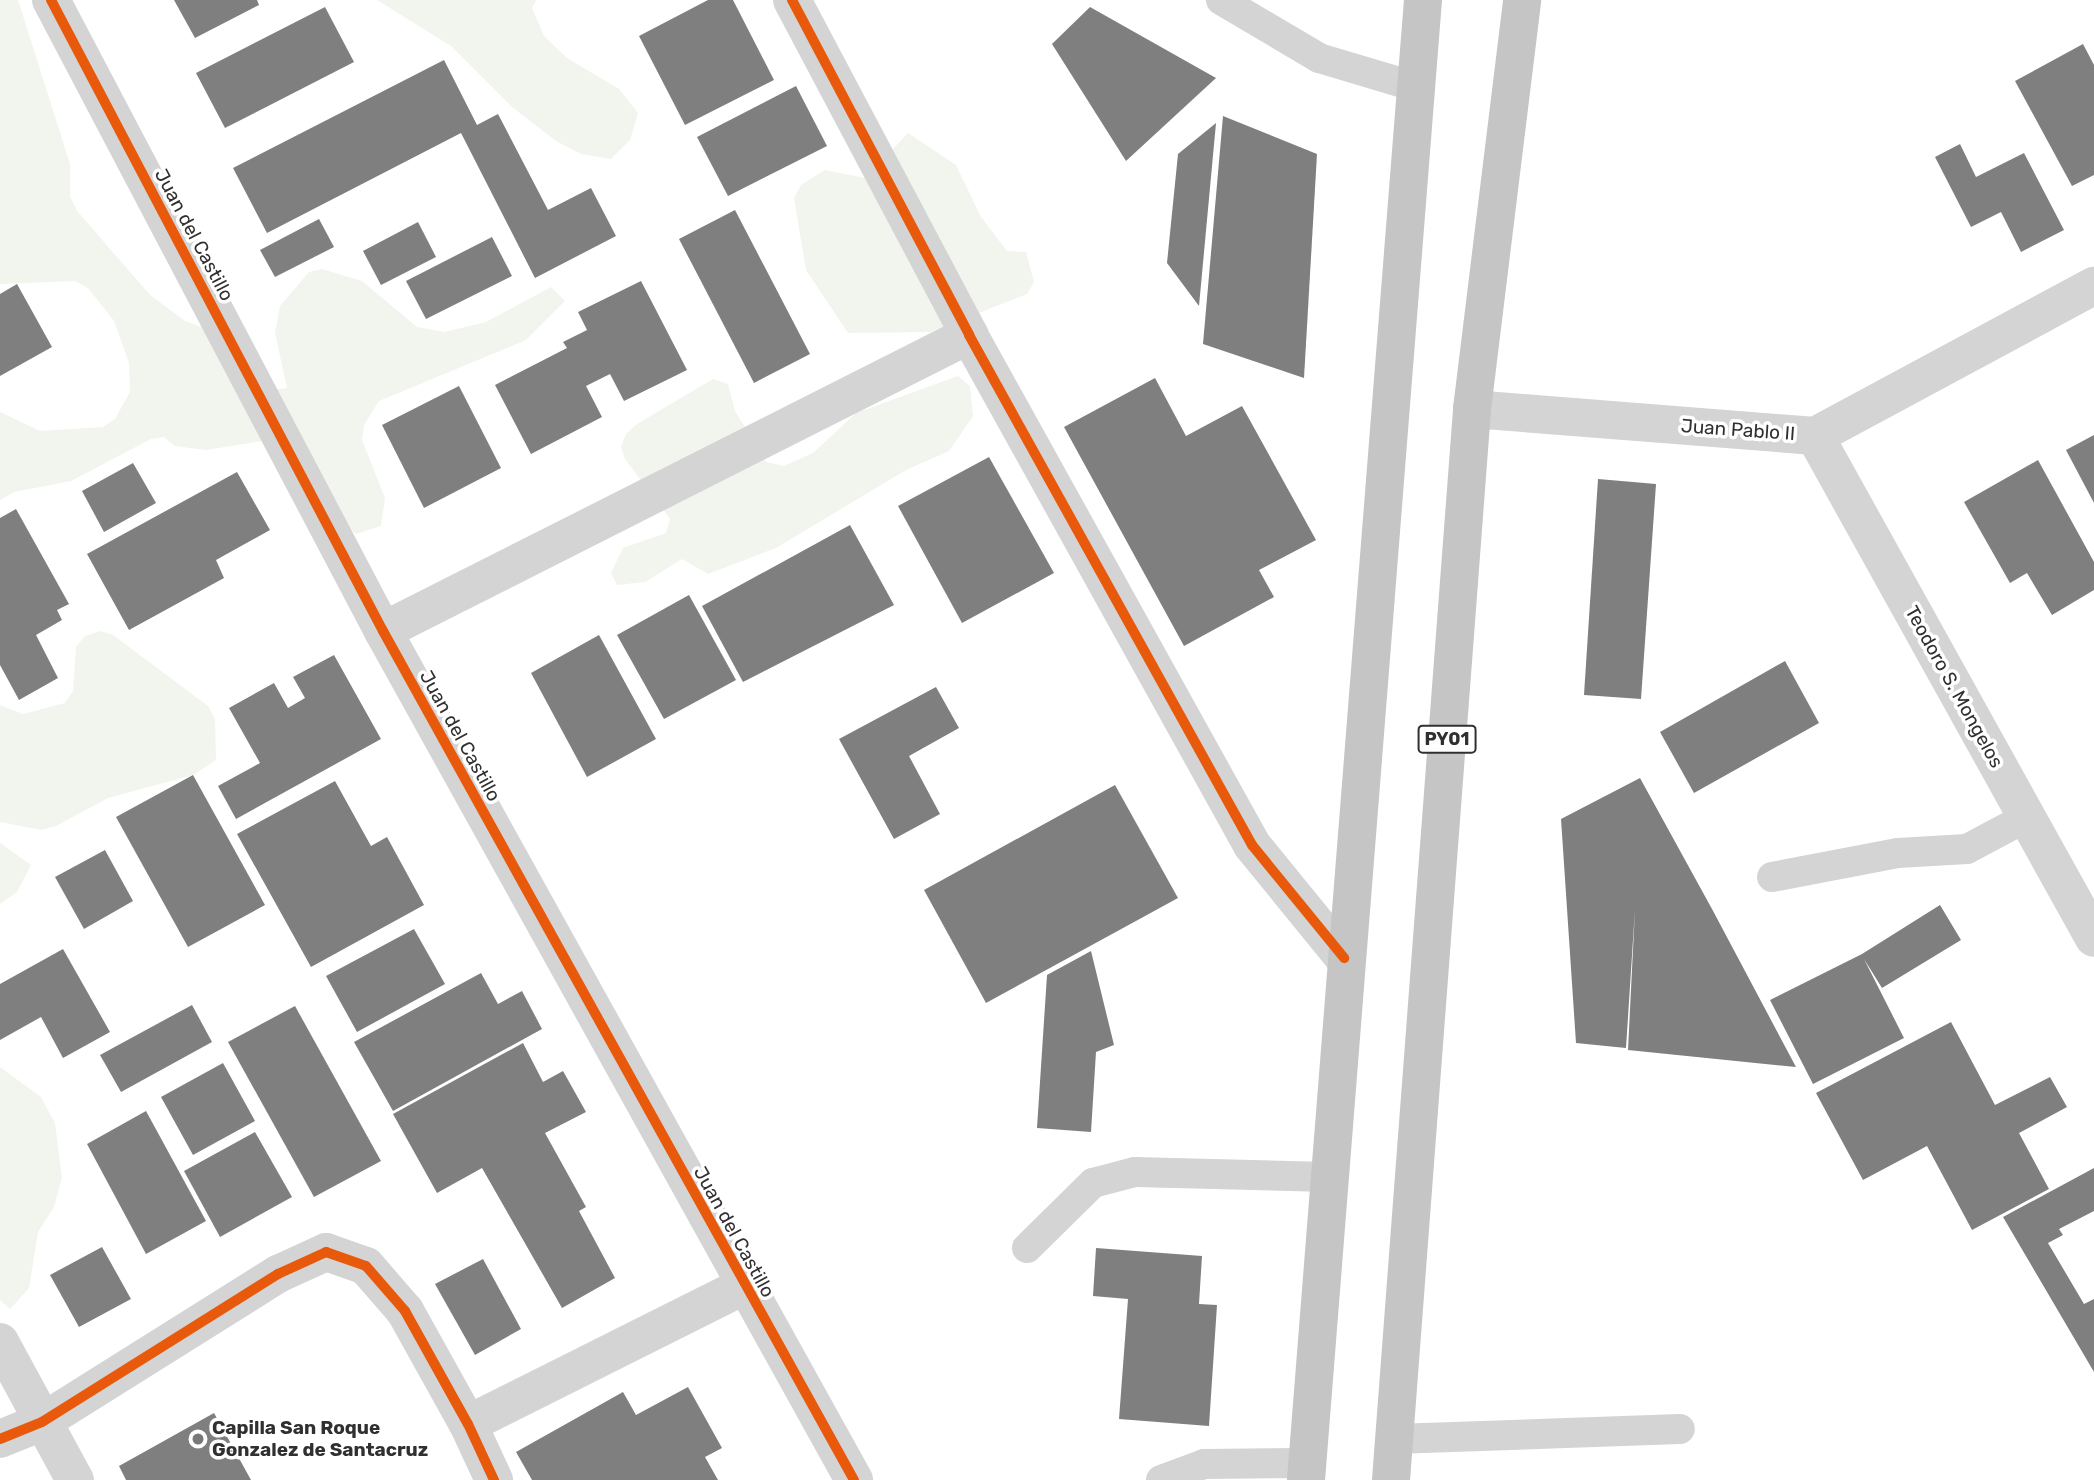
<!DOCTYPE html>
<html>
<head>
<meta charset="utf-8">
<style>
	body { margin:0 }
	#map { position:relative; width:2094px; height:1480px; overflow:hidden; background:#fff; font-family:Rubik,sans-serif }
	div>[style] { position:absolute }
	.green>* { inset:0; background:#f1f5ed }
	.building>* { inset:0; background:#7f7f7f }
	.service>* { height:30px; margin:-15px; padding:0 15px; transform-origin:15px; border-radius:15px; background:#d4d4d4 }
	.minor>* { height:38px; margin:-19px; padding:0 19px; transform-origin:19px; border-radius:19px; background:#d4d4d4 }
	.trunk>* { height:38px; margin:-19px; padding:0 19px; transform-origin:19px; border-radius:19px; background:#c5c5c5 }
	.cycleway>* { height:10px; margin:-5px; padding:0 5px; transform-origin:5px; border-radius:5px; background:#e8590c }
	.dots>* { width:19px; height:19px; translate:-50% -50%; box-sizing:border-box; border:4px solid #fff; border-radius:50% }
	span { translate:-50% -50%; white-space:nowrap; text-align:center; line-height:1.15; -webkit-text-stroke:7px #fff; paint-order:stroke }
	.shield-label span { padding:2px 5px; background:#fff; border:2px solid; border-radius:5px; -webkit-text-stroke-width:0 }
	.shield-label { font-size:18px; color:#303030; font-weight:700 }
	.street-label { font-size:19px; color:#303030 }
	.poi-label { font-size:19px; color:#303030; font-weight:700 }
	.left { translate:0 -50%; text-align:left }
</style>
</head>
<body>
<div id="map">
	<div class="green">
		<i style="clip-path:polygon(0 0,18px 0,70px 164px,70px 197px,78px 212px,150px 295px,185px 321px,213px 331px,273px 390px,287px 388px,275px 333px,280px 306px,309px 272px,322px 269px,362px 281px,417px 327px,445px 332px,486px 322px,551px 287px,565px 301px,526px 340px,379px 401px,364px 425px,362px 440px,385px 498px,381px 526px,356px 534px,333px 516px,263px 441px,206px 450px,175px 446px,164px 437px,151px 439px,71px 481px,14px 492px,0 500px,0 412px,40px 431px,103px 427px,115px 419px,130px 392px,129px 363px,114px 321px,88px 288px,75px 281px,0 284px)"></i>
		<i style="clip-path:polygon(377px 0,536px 0,532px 8px,544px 36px,567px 58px,619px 89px,638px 113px,630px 140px,611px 159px,581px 154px,556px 141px,512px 107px,451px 46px)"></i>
		<i style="clip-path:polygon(908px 133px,956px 165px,981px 217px,1007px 251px,1026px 252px,1034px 282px,1027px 294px,931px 332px,848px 333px,806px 270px,794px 198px,801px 185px,825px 170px,880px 181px,889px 153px)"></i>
		<i style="clip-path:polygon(958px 376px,970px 386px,973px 416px,949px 451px,906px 470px,776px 548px,708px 574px,682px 559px,645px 582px,617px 585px,611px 573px,623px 548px,666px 533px,670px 519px,625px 459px,621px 447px,626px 434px,637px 424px,713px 379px,728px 384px,735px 411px,766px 462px,784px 466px,813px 453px,856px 413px)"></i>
		<i style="clip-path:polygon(100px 631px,113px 635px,208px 706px,215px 719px,216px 760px,193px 775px,108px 798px,56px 826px,41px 830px,0 822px,0 705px,23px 714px,65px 703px,73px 691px,76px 647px,85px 636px)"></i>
		<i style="clip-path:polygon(0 843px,31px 865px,17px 892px,0 904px)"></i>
		<i style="clip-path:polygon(0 1067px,41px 1097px,55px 1123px,62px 1178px,54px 1207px,38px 1232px,29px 1288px,10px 1309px,0 1300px)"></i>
	</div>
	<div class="building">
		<i style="clip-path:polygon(174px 0,257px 0,259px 5px,195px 38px)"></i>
		<i style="clip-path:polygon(708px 0,733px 0,774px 80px,685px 125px,639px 36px)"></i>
		<i style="clip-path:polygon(325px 7px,354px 62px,225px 128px,196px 73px)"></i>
		<i style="clip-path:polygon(1090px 7px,1216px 78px,1126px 161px,1052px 44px)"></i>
		<i style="clip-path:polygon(2083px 44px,2094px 65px,2094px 175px,2072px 186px,2015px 81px)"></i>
		<i style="clip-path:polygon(444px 60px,477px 125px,498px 114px,548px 210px,591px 188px,616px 236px,535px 278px,461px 133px,267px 233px,233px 168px)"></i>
		<i style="clip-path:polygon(796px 86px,827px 146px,728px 196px,697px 137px)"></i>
		<i style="clip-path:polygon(1223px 116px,1317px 154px,1304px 378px,1203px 344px)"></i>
		<i style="clip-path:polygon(1216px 123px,1199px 306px,1167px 263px,1178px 154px)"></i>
		<i style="clip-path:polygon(1960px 144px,1976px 177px,2024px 153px,2064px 230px,2021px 252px,2001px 212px,1971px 227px,1935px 157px)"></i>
		<i style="clip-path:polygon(735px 210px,810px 354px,754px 383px,679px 239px)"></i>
		<i style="clip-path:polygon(319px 219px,334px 247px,275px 277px,260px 250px)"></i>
		<i style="clip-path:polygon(418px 222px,436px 257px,381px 285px,363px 251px)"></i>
		<i style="clip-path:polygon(492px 237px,512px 276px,426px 319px,406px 281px)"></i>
		<i style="clip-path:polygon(641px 281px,687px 370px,624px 401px,610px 374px,586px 386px,602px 417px,531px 454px,495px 385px,567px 348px,563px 342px,587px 330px,578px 312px)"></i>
		<i style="clip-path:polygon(17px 284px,52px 347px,0 376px,0 294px)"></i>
		<i style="clip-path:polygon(1155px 378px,1186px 436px,1242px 406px,1316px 540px,1259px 570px,1274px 597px,1184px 646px,1064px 427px)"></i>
		<i style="clip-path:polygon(459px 386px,501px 468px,424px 508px,382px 425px)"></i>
		<i style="clip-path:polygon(2094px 435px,2094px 503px,2066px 450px)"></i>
		<i style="clip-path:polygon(989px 457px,1054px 573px,962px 623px,898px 506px)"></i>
		<i style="clip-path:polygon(2038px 460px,2094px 562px,2094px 590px,2052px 615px,2027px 573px,2010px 583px,1964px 502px)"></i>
		<i style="clip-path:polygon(133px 463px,156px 503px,104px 532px,82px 491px)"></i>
		<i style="clip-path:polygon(237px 472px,270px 530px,216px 560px,224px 578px,129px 630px,87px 554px)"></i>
		<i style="clip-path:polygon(1598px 479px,1656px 484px,1641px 699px,1584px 695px)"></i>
		<i style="clip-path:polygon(16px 509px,69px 604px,57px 610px,62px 620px,36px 635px,58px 678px,19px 700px,0 665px,0 518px)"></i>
		<i style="clip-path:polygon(850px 525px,894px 605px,743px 682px,702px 606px)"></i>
		<i style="clip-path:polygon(689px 595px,736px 680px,664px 719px,617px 635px)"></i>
		<i style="clip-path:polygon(599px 635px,656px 739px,587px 777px,531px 673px)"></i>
		<i style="clip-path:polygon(334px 655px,381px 739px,236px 819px,218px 786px,260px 763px,229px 708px,274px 683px,288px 708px,305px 698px,293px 677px)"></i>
		<i style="clip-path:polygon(1785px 661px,1819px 723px,1694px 793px,1660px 732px)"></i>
		<i style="clip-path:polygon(936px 687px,959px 728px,909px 756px,940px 814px,894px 839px,839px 739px)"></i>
		<i style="clip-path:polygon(193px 775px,265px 905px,188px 947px,116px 817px)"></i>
		<i style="clip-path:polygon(1640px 778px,1712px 909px,1796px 1067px,1628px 1050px,1635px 909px,1626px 1048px,1576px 1043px,1561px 819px)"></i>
		<i style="clip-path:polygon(335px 781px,371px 846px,387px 837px,424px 905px,311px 967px,237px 834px)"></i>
		<i style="clip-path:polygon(1115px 785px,1178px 898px,986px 1003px,924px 890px)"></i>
		<i style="clip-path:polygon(105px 850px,133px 901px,84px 929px,55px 877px)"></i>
		<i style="clip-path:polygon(1940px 905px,1961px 940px,1882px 988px,1864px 959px,1904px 1038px,1813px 1084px,1770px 1000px,1862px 954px)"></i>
		<i style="clip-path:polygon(414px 929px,445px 984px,357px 1032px,326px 976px)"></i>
		<i style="clip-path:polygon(63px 949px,110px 1032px,63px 1058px,41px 1017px,0 1040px,0 984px)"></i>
		<i style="clip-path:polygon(1091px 951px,1114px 1045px,1096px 1052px,1091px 1132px,1037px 1128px,1047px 975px)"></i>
		<i style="clip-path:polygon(481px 973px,498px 1004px,522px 991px,542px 1029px,393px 1111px,354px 1042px)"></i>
		<i style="clip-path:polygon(192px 1005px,212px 1042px,121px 1092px,100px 1055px)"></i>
		<i style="clip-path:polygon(295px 1006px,381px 1161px,314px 1197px,228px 1042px)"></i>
		<i style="clip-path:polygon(1951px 1022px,1995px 1105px,2050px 1077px,2067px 1107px,2019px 1133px,2049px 1189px,1972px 1230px,1927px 1146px,1863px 1180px,1816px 1093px)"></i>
		<i style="clip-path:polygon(523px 1043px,543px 1082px,563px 1071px,586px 1112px,545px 1133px,586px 1207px,579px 1211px,615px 1278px,562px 1308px,482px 1168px,437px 1193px,393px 1114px)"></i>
		<i style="clip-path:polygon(223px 1063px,255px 1121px,193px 1155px,161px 1097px)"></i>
		<i style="clip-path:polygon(146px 1111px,206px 1221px,146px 1254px,87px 1144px)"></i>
		<i style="clip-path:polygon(255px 1132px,292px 1197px,220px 1237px,184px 1171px)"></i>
		<i style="clip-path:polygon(2094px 1168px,2094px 1211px,2059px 1229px,2063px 1235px,2048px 1243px,2084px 1304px,2094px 1299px,2094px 1372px,2003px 1217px)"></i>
		<i style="clip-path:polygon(102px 1247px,131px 1299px,79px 1327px,50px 1275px)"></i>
		<i style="clip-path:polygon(1096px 1248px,1202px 1256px,1199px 1304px,1217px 1305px,1209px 1426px,1119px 1419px,1128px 1299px,1093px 1296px)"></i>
		<i style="clip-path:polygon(483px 1259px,521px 1329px,475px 1355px,435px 1284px)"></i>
		<i style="clip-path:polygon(688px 1387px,722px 1448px,705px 1457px,718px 1480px,532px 1480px,516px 1452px,623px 1392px,636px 1415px)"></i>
		<i style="clip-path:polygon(214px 1413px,251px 1480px,126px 1480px,119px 1466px)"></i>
	</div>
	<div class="service">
		<i style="left:1221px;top:0;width:114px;rotate:30.6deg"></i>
		<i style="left:1319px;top:58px;width:101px;rotate:16.6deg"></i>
		<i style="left:1772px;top:877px;width:128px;rotate:-10.8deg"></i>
		<i style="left:1898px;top:853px;width:69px;rotate:-3.3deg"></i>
		<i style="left:1967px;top:849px;width:68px;rotate:-28.1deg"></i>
		<i style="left:1027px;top:1248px;width:93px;rotate:-44.6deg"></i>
		<i style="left:1093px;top:1183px;width:43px;rotate:-14.7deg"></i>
		<i style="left:1135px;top:1172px;width:193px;rotate:1.5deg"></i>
		<i style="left:1394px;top:1439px;width:286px;rotate:-2deg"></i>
		<i style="left:1161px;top:1480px;width:46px;rotate:-20.4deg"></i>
		<i style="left:1204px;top:1464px;width:104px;rotate:-0.6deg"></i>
	</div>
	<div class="minor">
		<i style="left:51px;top:0;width:713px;rotate:62.25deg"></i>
		<i style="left:383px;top:631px;width:971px;rotate:60.98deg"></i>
		<i style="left:792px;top:0;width:379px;rotate:62.1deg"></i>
		<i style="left:969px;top:335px;width:583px;rotate:60.97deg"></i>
		<i style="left:1252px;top:845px;width:146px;rotate:50.8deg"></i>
		<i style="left:1472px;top:409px;width:344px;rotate:4.5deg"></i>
		<i style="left:1815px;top:436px;width:317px;rotate:-28.3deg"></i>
		<i style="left:1815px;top:436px;width:574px;rotate:60.94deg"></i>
		<i style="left:383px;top:631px;width:657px;rotate:-26.8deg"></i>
		<i style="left:0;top:1342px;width:157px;rotate:61.5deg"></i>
		<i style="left:468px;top:1424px;width:308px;rotate:-26.6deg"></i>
		<i style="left:0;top:1439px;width:45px;rotate:-22deg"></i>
		<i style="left:42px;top:1422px;width:279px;rotate:-32.1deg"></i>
		<i style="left:278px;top:1274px;width:53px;rotate:-24.6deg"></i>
		<i style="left:326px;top:1252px;width:42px;rotate:19.3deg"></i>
		<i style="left:366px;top:1266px;width:60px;rotate:49.1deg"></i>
		<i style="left:405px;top:1311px;width:129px;rotate:60.9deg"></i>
		<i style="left:468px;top:1424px;width:62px;rotate:65.1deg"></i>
	</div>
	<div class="trunk">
		<i style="left:1306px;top:1480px;width:1485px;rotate:-85.48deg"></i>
		<i style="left:1391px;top:1480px;width:1074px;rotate:-85.67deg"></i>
		<i style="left:1472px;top:409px;width:412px;rotate:-83deg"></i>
	</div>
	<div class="cycleway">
		<i style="left:51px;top:0;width:713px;rotate:62.25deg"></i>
		<i style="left:383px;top:631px;width:971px;rotate:60.98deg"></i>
		<i style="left:792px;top:0;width:379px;rotate:62.1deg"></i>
		<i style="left:969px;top:335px;width:583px;rotate:60.97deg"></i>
		<i style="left:1252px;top:845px;width:146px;rotate:50.8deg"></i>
		<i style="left:0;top:1439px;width:45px;rotate:-22deg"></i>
		<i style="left:42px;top:1422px;width:279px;rotate:-32.1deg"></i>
		<i style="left:278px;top:1274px;width:53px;rotate:-24.6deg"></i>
		<i style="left:326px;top:1252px;width:42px;rotate:19.3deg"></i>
		<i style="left:366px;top:1266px;width:60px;rotate:49.1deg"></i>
		<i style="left:405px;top:1311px;width:129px;rotate:60.9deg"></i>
		<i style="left:468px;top:1424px;width:62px;rotate:65.1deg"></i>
	</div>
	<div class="dots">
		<i style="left:198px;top:1439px;background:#787878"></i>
	</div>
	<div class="shield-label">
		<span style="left:1447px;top:739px">PY01</span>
	</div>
	<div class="street-label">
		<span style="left:194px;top:235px;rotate:62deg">Juan del Castillo</span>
		<span style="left:1738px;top:430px;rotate:4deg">Juan Pablo II</span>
		<span style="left:1954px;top:687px;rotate:61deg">Teodoro S. Mongelos</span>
		<span style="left:460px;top:736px;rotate:61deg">Juan del Castillo</span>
		<span style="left:734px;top:1232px;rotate:61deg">Juan del Castillo</span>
	</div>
	<div class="poi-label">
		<span class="left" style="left:212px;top:1439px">Capilla San Roque<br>Gonzalez de Santacruz</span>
	</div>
</div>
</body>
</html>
